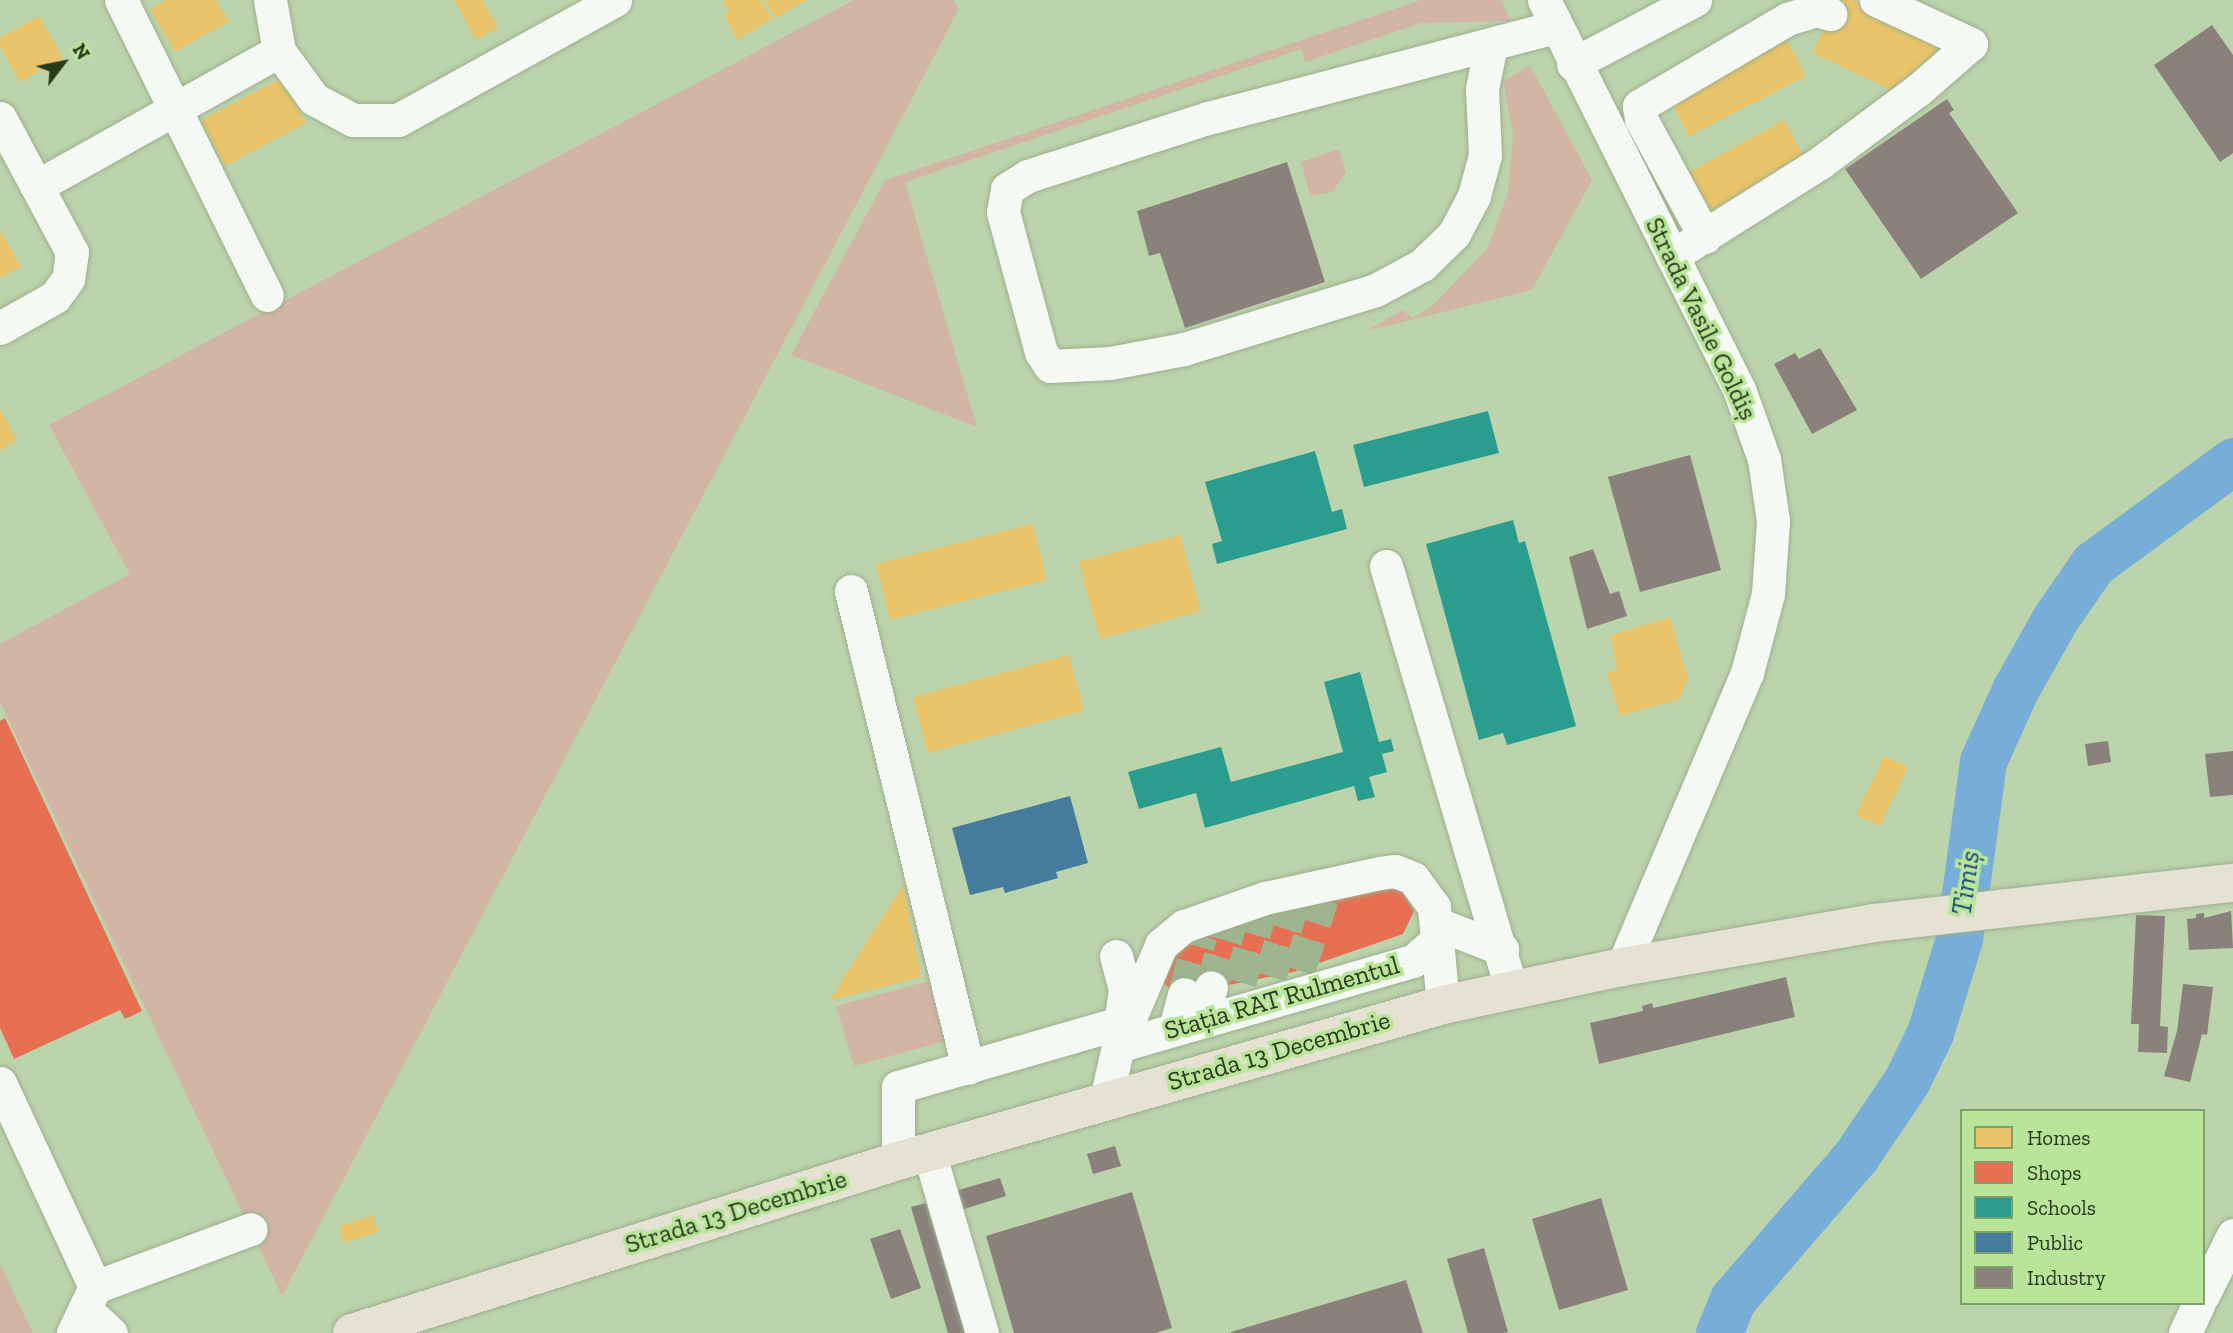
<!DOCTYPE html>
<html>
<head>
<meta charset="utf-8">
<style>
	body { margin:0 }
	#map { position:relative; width:2233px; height:1333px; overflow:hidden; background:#bcd4ac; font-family:"Zilla Slab",serif }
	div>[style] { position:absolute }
	.green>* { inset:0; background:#d3b5a6 }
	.homes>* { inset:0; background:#e9c46a }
	.shops>* { inset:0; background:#e76f51 }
	.schools>* { inset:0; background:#2a9d8f }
	.public>* { inset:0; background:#457b9d }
	.industry>* { inset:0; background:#8a817c }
	.river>* { height:47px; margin:-23.5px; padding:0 23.5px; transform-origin:23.5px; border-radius:23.5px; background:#76aed8 }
	.minor-tunnel>* { height:33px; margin-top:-16.5px; transform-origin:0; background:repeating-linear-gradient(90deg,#9eb58f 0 33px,transparent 0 50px) }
	.roads { filter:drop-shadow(0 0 2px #9daf90) drop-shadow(0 0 2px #9daf90) }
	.minor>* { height:33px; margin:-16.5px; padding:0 16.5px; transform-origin:16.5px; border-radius:16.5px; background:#f5f9f3 }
	.major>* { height:38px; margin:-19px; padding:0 19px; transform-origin:19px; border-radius:19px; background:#e5e2d4 }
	span { translate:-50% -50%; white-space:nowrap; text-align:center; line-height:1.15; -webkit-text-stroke:7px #b9e59b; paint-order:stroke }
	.street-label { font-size:26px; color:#28391c }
	.water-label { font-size:28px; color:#1c4a7d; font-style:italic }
	.legend { position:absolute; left:1960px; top:1109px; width:245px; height:196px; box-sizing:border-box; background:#b9e59b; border:2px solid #7fa068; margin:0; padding:9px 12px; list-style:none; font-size:21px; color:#28391c }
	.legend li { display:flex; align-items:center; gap:14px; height:35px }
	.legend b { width:35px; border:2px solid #7fa068 }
	.north { position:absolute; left:28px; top:28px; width:70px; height:70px; -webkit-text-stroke:5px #b9e59b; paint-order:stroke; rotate:58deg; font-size:19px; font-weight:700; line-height:28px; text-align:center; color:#28391c }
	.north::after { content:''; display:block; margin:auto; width:24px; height:32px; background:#28391c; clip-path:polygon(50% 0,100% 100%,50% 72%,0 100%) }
</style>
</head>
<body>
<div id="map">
	<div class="green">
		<i style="clip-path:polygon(854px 0,953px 0,959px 9px,282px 1296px,0 702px,0 644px,130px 574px,49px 425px)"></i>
		<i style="clip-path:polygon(1421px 0,1501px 0,1511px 21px,1421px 23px,1305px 62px,1301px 49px,905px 182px,977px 427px,791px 355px,885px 180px)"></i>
		<i style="clip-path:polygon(1530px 65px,1592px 180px,1532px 290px,1366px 331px,1403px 310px,1412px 318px,1432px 306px,1487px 249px,1508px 193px,1513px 134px,1503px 82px)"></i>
		<i style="clip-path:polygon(1339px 149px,1346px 173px,1332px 192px,1310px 196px,1301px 162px)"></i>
		<i style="clip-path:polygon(929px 981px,945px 1041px,854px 1066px,836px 1006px)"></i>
		<i style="clip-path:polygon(0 1264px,33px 1333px,0 1333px)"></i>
	</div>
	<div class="homes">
		<i style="clip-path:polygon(166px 0,216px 0,229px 21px,175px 52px,150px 9px)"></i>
		<i style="clip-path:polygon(454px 0,482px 0,498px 28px,476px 40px)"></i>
		<i style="clip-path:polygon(726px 0,761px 0,772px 19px,737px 40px,724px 15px,729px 12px,723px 2px)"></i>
		<i style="clip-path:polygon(765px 0,807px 0,775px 18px)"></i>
		<i style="clip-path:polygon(1836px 0,1853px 0,1952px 46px,1895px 92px,1813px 53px)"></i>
		<i style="clip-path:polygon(39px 16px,63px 58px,20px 82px,0 47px,0 38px)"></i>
		<i style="clip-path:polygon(1786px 38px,1806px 76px,1689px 136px,1669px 98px)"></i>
		<i style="clip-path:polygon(282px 78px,306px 123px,225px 166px,201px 120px)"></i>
		<i style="clip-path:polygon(1784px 120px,1808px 164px,1704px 221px,1680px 177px)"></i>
		<i style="clip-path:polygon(0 230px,21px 267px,0 278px)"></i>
		<i style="clip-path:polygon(0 409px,17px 440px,0 450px)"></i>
		<i style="clip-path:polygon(1033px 524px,1047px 580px,890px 620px,876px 564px)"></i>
		<i style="clip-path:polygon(1180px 535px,1201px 611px,1100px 639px,1079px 562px)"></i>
		<i style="clip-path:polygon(1670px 617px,1688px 678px,1680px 699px,1620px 716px,1607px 673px,1617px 670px,1610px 636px)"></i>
		<i style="clip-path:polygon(1069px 655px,1084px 711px,928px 753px,913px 697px)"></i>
		<i style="clip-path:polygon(1884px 756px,1908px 767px,1880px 826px,1856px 815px)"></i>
		<i style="clip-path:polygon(903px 885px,921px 977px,833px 1000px,831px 998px)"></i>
		<i style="clip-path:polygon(373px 1215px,378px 1232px,344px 1243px,339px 1226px)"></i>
	</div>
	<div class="shops">
		<i style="clip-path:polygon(5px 718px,142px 1011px,125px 1019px,120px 1010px,14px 1059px,0 1028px,0 721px)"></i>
		<i style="clip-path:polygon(1390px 887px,1401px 890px,1414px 911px,1403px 934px,1293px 972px,1179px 995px,1159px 980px,1165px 949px,1276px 908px)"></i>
	</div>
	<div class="schools">
		<i style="clip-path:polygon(1488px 411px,1499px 453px,1364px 487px,1353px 445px)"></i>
		<i style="clip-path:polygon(1315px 451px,1332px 512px,1342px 509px,1347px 529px,1217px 564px,1212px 544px,1222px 541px,1205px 482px)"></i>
		<i style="clip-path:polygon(1513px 520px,1519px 543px,1525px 541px,1576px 726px,1507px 745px,1503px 733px,1479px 740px,1426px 544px)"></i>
		<i style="clip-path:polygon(1360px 672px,1379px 742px,1391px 739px,1394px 751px,1382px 754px,1387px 772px,1369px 777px,1375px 797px,1358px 801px,1354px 786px,1205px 828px,1196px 793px,1139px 809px,1128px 772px,1221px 747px,1231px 782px,1343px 752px,1324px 682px)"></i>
	</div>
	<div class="public">
		<i style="clip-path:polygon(1070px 796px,1088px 863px,1056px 872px,1058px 878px,1005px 893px,1003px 887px,970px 895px,952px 828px)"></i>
	</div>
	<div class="industry">
		<i style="clip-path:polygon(2212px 25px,2233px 55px,2233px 153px,2220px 162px,2154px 65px)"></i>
		<i style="clip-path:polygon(1947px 99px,1954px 110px,1949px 113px,2018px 213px,1921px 279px,1845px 169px)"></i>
		<i style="clip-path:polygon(1287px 162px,1325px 282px,1185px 328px,1160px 253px,1149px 256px,1137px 211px)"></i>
		<i style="clip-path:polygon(1820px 348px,1857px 410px,1812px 434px,1774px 364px,1795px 353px,1799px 359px)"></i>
		<i style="clip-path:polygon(1690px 455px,1721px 570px,1640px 592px,1608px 477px)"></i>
		<i style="clip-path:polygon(1593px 549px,1610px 594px,1619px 591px,1627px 616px,1587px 629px,1569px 557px)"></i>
		<i style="clip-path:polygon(2108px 741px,2111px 762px,2088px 766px,2085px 744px)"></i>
		<i style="clip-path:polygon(2233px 751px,2233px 795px,2210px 797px,2205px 754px)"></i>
		<i style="clip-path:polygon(2231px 911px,2233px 948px,2189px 950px,2187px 919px,2196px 918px,2196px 914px,2204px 913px,2204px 918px)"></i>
		<i style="clip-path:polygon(2136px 915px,2165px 916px,2160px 1026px,2168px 1027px,2167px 1053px,2138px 1052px,2139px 1024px,2131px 1024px)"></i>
		<i style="clip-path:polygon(1786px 977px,1795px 1017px,1599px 1064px,1590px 1023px,1643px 1011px,1642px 1006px,1652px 1003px,1653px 1008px)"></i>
		<i style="clip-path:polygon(2183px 984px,2213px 987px,2207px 1035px,2202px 1034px,2190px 1082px,2164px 1076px,2177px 1031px)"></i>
		<i style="clip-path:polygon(1115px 1146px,1121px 1166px,1093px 1174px,1087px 1154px)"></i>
		<i style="clip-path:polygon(1000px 1178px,1006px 1196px,961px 1210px,955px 1191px)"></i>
		<i style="clip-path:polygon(1132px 1192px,1172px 1328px,1155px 1333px,1014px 1333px,986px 1236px)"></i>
		<i style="clip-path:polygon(1601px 1198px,1628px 1290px,1559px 1310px,1532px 1219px)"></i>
		<i style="clip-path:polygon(926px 1203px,965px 1333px,948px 1333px,911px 1207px)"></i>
		<i style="clip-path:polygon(900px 1229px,921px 1288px,891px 1299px,870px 1239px)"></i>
		<i style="clip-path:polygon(1484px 1248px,1508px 1332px,1504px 1333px,1468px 1333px,1447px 1259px)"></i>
		<i style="clip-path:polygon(1406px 1280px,1423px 1333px,1231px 1333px,1231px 1332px)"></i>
	</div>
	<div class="river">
		<i style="left:1719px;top:1333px;width:37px;rotate:-68deg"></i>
		<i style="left:1733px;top:1299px;width:189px;rotate:-49.3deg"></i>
		<i style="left:1856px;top:1156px;width:89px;rotate:-56deg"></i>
		<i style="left:1906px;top:1082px;width:55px;rotate:-63.9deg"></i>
		<i style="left:1930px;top:1033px;width:98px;rotate:-72.9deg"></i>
		<i style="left:1959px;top:939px;width:180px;rotate:-82.3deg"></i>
		<i style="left:1983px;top:761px;width:78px;rotate:-65.7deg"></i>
		<i style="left:2015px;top:690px;width:81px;rotate:-60.6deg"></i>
		<i style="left:2055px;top:619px;width:67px;rotate:-55.4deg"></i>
		<i style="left:2093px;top:564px;width:174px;rotate:-36.3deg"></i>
	</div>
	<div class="minor-tunnel">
		<i style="left:1299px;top:970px;width:75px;rotate:-72.1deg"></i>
		<i style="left:1270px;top:976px;width:76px;rotate:-72.3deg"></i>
		<i style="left:1240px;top:982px;width:72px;rotate:-73.8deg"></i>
		<i style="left:1211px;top:988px;width:66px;rotate:-73.2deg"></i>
		<i style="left:1184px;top:994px;width:61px;rotate:-73.9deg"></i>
	</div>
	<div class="roads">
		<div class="minor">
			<i style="left:121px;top:0;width:329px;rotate:63.7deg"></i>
			<i style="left:270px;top:0;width:52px;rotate:80deg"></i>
			<i style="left:279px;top:51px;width:59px;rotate:53.9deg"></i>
			<i style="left:314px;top:99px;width:44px;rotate:28.3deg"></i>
			<i style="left:353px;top:120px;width:45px"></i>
			<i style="left:398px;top:120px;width:248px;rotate:-28.9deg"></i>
			<i style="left:1544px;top:0;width:438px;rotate:63.4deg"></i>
			<i style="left:1740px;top:392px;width:71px;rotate:70.3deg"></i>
			<i style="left:1764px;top:459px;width:63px;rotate:81.7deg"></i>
			<i style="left:1773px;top:521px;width:73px;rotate:93.9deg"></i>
			<i style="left:1768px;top:594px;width:82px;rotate:104.9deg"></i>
			<i style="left:1747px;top:673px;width:319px;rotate:113deg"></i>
			<i style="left:1491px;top:45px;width:45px;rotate:101.6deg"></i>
			<i style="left:1482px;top:89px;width:66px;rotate:87.4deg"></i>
			<i style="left:1485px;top:155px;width:42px;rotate:105deg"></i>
			<i style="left:1474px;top:196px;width:43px;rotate:117.8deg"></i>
			<i style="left:1454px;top:234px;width:45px;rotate:135.9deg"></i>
			<i style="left:1422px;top:265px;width:52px;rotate:151.5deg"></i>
			<i style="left:1376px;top:290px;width:201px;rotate:162.9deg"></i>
			<i style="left:1184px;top:349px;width:75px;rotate:169.3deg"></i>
			<i style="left:1110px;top:363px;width:60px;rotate:177.1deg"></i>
			<i style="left:1050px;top:366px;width:17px;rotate:-123deg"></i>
			<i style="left:1041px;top:352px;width:145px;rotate:-105.2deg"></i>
			<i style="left:1003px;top:212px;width:23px;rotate:-80deg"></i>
			<i style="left:1007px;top:189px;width:25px;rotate:-32deg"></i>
			<i style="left:1028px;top:176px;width:189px;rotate:-17.9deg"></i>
			<i style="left:1208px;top:118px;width:359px;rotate:-14.7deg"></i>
			<i style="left:1573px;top:64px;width:138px;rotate:-27.7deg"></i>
			<i style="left:0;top:118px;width:152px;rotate:61.8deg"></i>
			<i style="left:72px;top:252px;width:27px;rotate:98deg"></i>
			<i style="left:68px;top:279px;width:22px;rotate:126deg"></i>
			<i style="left:55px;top:297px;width:63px;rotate:150.6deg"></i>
			<i style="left:37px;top:186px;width:277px;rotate:-29.2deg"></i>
			<i style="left:1705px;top:237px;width:134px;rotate:-118.5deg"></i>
			<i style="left:1641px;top:119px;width:13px;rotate:-99deg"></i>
			<i style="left:1639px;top:106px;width:172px;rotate:-30.4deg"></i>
			<i style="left:1787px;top:19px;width:30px;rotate:-17deg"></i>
			<i style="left:1816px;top:10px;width:15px;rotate:16deg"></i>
			<i style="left:1672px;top:256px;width:176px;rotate:-32.2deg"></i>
			<i style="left:1821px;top:162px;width:121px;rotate:-36.6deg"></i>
			<i style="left:1918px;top:90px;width:70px;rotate:-41deg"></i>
			<i style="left:1971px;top:44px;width:105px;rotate:-155.1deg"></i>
			<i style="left:1386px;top:566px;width:441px;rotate:73.5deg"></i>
			<i style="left:851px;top:591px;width:491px;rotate:76.2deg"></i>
			<i style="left:1438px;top:924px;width:69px;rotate:21.3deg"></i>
			<i style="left:1116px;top:956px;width:34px;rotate:75deg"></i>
			<i style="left:1125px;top:989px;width:34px;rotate:98deg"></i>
			<i style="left:1201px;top:1020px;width:34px;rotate:-73deg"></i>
			<i style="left:1175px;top:1028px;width:35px;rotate:-75deg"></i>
			<i style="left:1118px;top:1046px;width:307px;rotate:-16.1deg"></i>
			<i style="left:1413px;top:961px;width:35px;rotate:-41deg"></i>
			<i style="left:0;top:1083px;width:225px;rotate:65deg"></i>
			<i style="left:95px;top:1287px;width:51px;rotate:115.6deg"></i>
			<i style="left:1106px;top:1099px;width:54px;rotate:-77.2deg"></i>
			<i style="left:1118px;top:1046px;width:110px;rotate:-66.9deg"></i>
			<i style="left:1161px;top:945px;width:30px;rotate:-40deg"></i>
			<i style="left:1184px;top:926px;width:86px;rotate:-19.1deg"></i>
			<i style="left:1265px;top:898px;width:118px;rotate:-12.3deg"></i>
			<i style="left:1380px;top:873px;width:15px;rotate:-8deg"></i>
			<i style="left:1395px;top:871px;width:19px;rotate:21deg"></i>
			<i style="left:1413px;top:878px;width:36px;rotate:54deg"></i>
			<i style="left:1434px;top:907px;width:98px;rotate:84.8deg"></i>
			<i style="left:929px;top:1152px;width:189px;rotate:73.7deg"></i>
			<i style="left:898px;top:1161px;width:74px;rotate:-90deg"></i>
			<i style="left:898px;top:1087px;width:231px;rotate:-16.1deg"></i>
			<i style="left:1120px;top:1023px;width:23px;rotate:95deg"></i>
			<i style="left:95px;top:1287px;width:166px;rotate:-20.4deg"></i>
			<i style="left:2203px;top:1295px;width:67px;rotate:-63.4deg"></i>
			<i style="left:86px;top:1310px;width:34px;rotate:43deg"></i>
			<i style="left:2185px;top:1333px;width:33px;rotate:-65deg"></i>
		</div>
		<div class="major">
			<i style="left:352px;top:1333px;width:572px;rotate:-17.49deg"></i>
			<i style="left:898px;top:1161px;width:567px;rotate:-15.97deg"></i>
			<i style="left:1443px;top:1005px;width:183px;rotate:-12deg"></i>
			<i style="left:1622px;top:967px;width:256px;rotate:-9.9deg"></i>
			<i style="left:1874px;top:923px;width:361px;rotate:-6.4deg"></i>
		</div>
	</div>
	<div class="street-label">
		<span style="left:1701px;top:319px;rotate:64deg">Strada Vasile Goldiș</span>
		<span style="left:1282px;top:998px;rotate:-16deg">Stația RAT Rulmentul</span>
		<span style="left:1279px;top:1051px;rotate:-16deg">Strada 13 Decembrie</span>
		<span style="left:736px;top:1212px;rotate:-17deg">Strada 13 Decembrie</span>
	</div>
	<div class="water-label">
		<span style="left:1966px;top:883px;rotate:-82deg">Timiș</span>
	</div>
	<ul class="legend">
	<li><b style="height:19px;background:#e9c46a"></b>Homes</li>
	<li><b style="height:19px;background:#e76f51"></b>Shops</li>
	<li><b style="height:19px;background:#2a9d8f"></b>Schools</li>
	<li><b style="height:19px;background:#457b9d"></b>Public</li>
	<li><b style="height:19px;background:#8a817c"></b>Industry</li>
	</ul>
	<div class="north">N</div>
</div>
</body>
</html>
